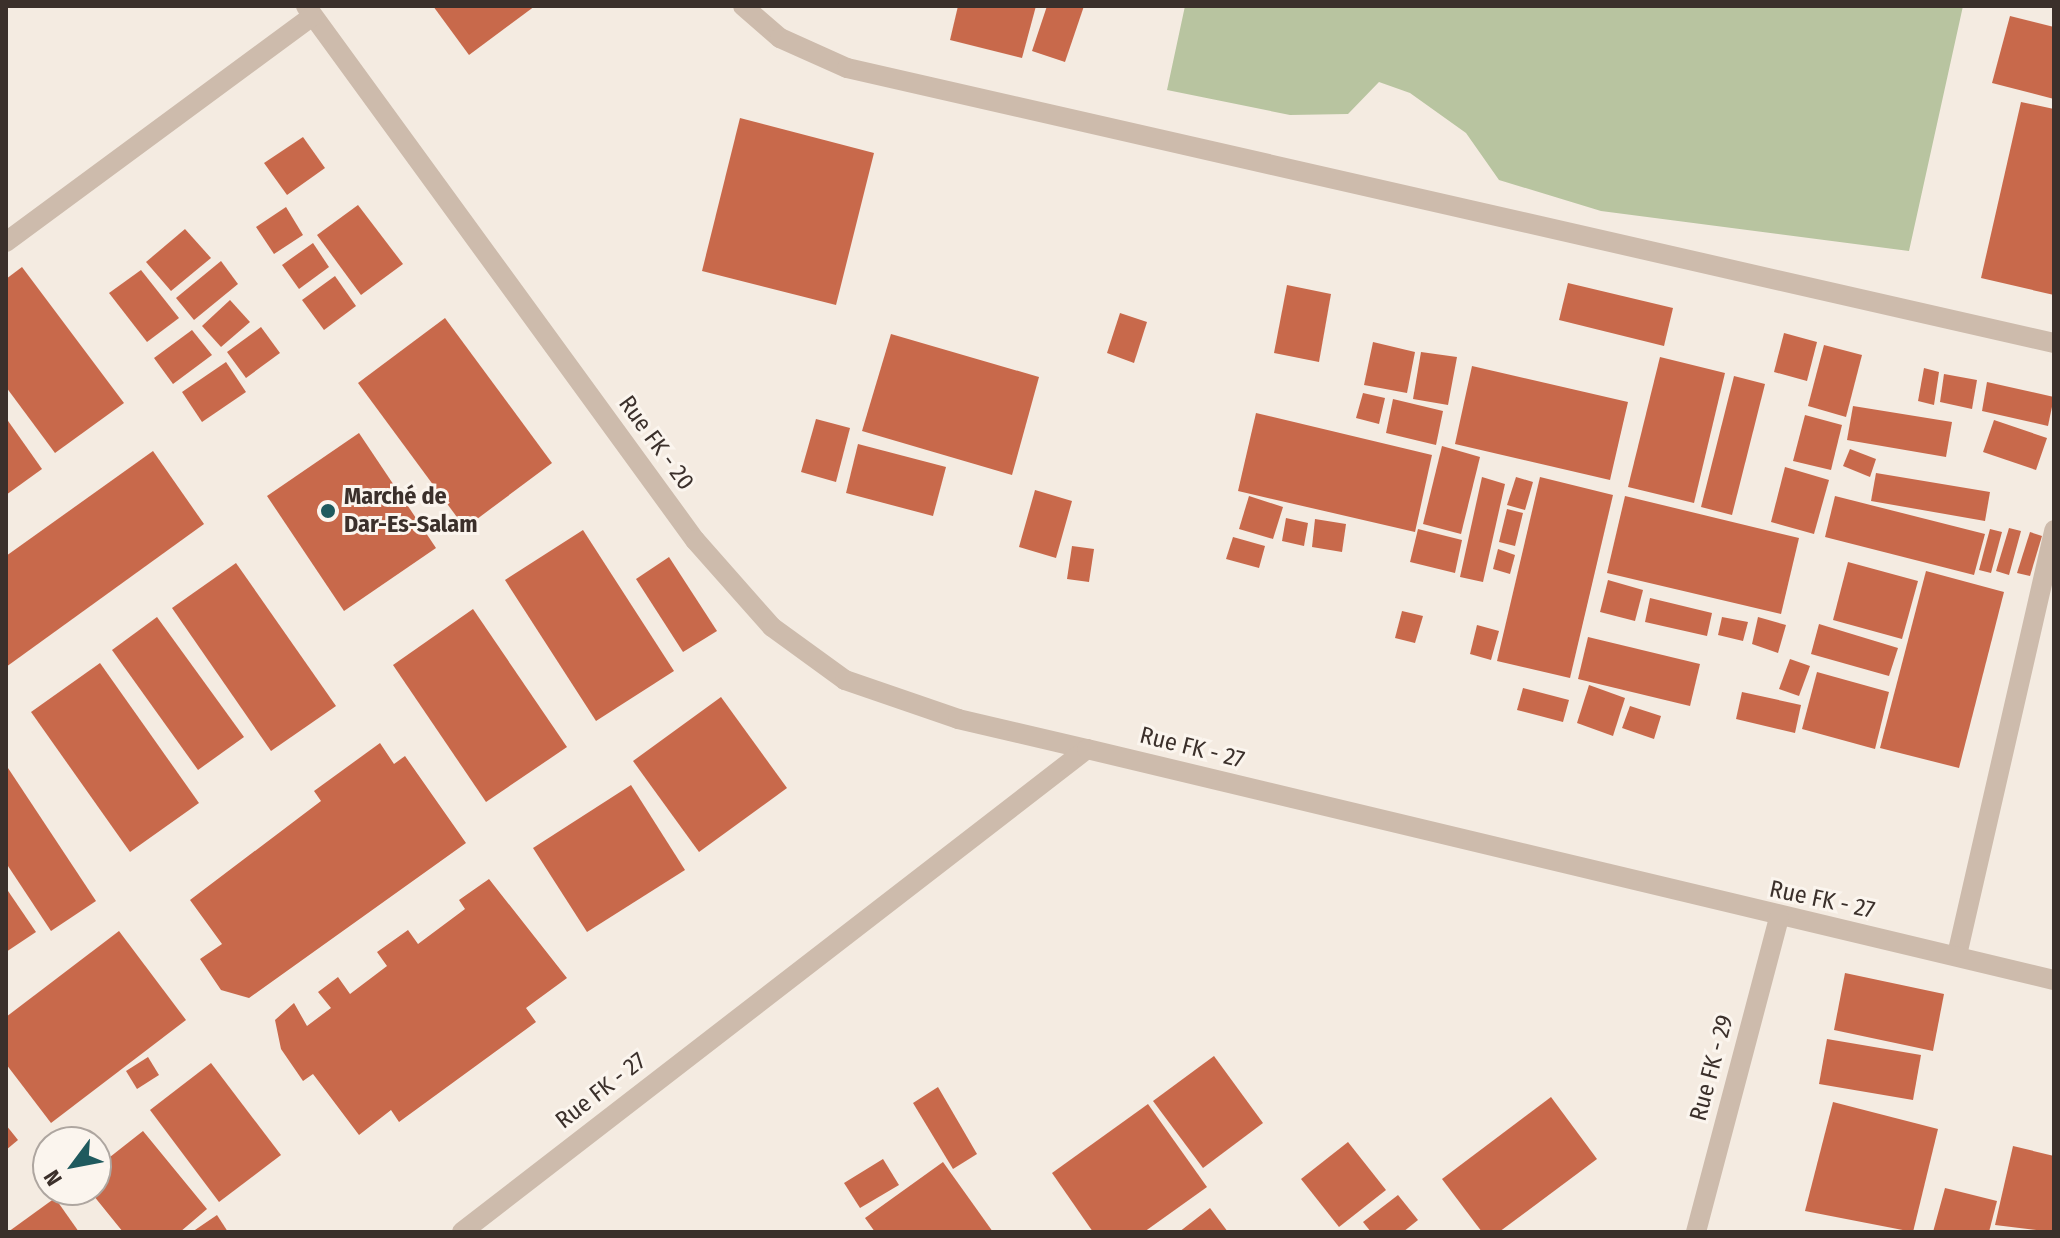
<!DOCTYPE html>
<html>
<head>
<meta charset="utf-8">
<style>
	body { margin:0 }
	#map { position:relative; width:2060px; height:1238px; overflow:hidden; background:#f4ebe1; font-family:"Fira Sans Condensed",sans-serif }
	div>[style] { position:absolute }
	.green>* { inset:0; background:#b8c4a0 }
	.building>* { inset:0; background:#c8694b }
	.minor>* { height:20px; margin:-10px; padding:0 10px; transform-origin:10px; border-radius:10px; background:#cdbbac }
	.dots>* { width:22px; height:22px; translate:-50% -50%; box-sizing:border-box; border:4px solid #fbf5ee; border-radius:50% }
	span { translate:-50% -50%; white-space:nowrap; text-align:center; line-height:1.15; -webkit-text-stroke:6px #fbf5ee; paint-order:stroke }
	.street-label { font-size:24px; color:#3b302b }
	.poi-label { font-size:24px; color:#3b302b; font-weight:700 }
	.left { translate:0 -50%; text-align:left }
	.frame { position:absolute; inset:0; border:8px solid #3b302b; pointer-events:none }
	.north { position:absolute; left:32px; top:1126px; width:80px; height:80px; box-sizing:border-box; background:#fbf5ee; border:2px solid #aea6a0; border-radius:50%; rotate:238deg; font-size:22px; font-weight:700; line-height:32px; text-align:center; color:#3b302b }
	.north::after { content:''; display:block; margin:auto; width:28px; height:36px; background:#1f5a5e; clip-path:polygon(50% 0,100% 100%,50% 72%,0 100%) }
</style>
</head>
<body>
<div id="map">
	<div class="green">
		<i style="clip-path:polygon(1185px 6px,1963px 6px,1909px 251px,1601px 211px,1499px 180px,1466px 133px,1410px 93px,1379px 82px,1348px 114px,1290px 115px,1167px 90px)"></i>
	</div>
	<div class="building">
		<i style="clip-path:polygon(433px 6px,535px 6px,469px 55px)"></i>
		<i style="clip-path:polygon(958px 6px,1036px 6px,1022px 58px,950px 40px)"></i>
		<i style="clip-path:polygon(1047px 6px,1084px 6px,1065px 62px,1032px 51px)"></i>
		<i style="clip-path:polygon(2010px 16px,2054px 27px,2054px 99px,1992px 83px)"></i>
		<i style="clip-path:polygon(2021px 102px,2054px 109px,2054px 295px,1981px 278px)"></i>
		<i style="clip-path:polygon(740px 118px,874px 153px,836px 305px,702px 271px)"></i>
		<i style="clip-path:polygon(303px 137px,325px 168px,287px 195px,264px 163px)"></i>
		<i style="clip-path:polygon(358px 205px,403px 264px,361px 295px,317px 235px)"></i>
		<i style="clip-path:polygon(286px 207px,303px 235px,274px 254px,256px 227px)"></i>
		<i style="clip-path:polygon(185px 229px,211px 258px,171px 291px,146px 262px)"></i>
		<i style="clip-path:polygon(313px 243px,329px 267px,299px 289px,282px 265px)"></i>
		<i style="clip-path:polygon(221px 261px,238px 284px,194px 320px,176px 298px)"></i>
		<i style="clip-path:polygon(22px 267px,124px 403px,55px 453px,6px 387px,6px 279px)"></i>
		<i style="clip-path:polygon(141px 270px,179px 318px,147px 342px,109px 293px)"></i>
		<i style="clip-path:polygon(335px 276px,356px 306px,324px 330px,302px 300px)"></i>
		<i style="clip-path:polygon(1568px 283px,1673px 308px,1664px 346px,1559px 320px)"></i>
		<i style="clip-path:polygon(1287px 285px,1331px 294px,1319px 362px,1274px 353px)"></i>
		<i style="clip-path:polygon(230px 300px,250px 322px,221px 347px,202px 326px)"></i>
		<i style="clip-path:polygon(1120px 313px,1147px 322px,1134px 363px,1107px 353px)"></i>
		<i style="clip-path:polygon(445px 318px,552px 463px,465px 528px,358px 383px)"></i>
		<i style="clip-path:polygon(261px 327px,280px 353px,246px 378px,227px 352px)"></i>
		<i style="clip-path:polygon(192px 330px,212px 355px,173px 384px,154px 358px)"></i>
		<i style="clip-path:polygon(1784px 333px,1817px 342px,1807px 381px,1774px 372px)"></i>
		<i style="clip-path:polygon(891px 334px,1039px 377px,1012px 475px,862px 431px)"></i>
		<i style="clip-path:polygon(1373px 342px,1415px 352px,1407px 393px,1364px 385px)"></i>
		<i style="clip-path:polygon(1824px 345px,1862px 355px,1846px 417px,1808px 406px)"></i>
		<i style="clip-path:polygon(1421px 352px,1457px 357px,1448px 405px,1413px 399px)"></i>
		<i style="clip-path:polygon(1660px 357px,1725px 373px,1694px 503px,1628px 487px)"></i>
		<i style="clip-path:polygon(226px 362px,246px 392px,202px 422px,182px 392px)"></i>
		<i style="clip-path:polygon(1472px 366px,1628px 402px,1610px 480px,1455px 444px)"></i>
		<i style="clip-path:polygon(1924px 368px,1939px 372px,1934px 405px,1918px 401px)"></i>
		<i style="clip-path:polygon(1944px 374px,1977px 380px,1972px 409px,1940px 402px)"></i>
		<i style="clip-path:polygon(1734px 376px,1765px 384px,1732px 515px,1701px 507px)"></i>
		<i style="clip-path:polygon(1987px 382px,2054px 397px,2048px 426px,1982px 411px)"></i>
		<i style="clip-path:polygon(1363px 393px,1385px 398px,1379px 424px,1356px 418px)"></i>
		<i style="clip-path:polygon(1393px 399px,1443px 411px,1436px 445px,1386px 433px)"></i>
		<i style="clip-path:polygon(1853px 406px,1952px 422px,1946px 457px,1847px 440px)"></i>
		<i style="clip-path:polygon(1256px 413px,1432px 455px,1415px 532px,1238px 491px)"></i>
		<i style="clip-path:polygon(1805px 415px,1842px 425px,1831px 470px,1793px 461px)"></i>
		<i style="clip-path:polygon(6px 418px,42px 469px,6px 495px)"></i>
		<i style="clip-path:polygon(816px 419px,850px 428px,836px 482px,801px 472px)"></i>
		<i style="clip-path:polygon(1994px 420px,2047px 438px,2036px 470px,1983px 452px)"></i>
		<i style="clip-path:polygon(359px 433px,436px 548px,344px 611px,267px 496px)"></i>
		<i style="clip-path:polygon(858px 444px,946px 467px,933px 516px,846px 493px)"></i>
		<i style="clip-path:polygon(1442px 446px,1480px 457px,1461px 534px,1423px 524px)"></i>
		<i style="clip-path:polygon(1850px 449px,1876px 459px,1870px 477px,1843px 466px)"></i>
		<i style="clip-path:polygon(153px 451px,204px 524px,6px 667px,6px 556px)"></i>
		<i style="clip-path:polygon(1785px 467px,1829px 480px,1814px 534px,1771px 522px)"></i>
		<i style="clip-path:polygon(1876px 473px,1990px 492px,1985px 521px,1871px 501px)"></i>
		<i style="clip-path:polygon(1482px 477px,1505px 484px,1483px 582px,1460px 577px)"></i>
		<i style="clip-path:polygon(1516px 477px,1533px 482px,1525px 510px,1507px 505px)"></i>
		<i style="clip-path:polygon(1540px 477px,1613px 495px,1570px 678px,1497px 661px)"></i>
		<i style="clip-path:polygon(1035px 490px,1072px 501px,1056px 558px,1019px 547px)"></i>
		<i style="clip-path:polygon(1249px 496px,1283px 507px,1273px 539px,1239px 529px)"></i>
		<i style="clip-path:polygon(1625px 496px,1799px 538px,1781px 614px,1607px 573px)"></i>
		<i style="clip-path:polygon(1835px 496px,1985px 534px,1974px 575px,1825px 537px)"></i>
		<i style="clip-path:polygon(1507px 509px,1523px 513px,1515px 546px,1499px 542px)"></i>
		<i style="clip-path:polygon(1286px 518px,1308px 523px,1304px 546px,1282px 541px)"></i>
		<i style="clip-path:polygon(1315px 519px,1346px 524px,1342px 552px,1312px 547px)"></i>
		<i style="clip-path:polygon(2009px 528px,2021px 531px,2009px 575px,1996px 571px)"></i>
		<i style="clip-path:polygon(1418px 529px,1462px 540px,1455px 573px,1410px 562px)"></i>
		<i style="clip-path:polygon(1990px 529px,2002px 532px,1991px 573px,1979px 570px)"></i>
		<i style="clip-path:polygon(583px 530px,674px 671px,596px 721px,505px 580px)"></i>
		<i style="clip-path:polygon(2030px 532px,2042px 536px,2030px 576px,2017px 573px)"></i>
		<i style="clip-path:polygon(1233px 537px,1265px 546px,1259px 568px,1226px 559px)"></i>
		<i style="clip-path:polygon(1072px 546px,1094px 549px,1089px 582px,1067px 579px)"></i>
		<i style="clip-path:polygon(1498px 549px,1515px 555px,1510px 574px,1493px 569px)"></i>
		<i style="clip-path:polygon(669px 557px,717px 631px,683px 652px,636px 579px)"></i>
		<i style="clip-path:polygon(1848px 562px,1918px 581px,1902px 639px,1833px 620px)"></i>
		<i style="clip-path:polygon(236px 563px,336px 706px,271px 751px,172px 608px)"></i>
		<i style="clip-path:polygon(1926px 571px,2004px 592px,1959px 768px,1880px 748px)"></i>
		<i style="clip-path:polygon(1608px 580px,1643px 590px,1635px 621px,1600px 612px)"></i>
		<i style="clip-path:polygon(1650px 598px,1712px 613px,1707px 636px,1645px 622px)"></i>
		<i style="clip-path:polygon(473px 609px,567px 747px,486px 802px,393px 665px)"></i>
		<i style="clip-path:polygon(1402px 611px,1423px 616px,1415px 643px,1395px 638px)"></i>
		<i style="clip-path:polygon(157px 617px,244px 737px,198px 770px,112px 650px)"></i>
		<i style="clip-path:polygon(1722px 617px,1748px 622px,1743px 641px,1718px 635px)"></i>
		<i style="clip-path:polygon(1758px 617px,1786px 625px,1778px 653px,1752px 644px)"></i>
		<i style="clip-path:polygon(1819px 624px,1898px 648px,1889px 676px,1811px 654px)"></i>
		<i style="clip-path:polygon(1477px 625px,1499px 631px,1491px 660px,1470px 654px)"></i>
		<i style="clip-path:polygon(1588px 637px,1700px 664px,1690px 706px,1578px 679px)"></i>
		<i style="clip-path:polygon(1790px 659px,1810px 666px,1799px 696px,1779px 689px)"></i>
		<i style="clip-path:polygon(100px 663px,199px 803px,130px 852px,31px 712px)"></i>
		<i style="clip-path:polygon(1817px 672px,1889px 692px,1875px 749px,1802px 729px)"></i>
		<i style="clip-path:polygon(1589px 685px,1625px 698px,1613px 736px,1577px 723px)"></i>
		<i style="clip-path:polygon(1523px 688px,1569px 700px,1563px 722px,1517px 710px)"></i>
		<i style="clip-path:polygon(1742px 692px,1801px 705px,1795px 733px,1736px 719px)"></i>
		<i style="clip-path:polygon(721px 697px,787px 788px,699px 852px,633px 761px)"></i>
		<i style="clip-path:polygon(1630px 706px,1661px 716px,1654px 739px,1622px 728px)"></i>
		<i style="clip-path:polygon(380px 743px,394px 764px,405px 756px,466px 843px,249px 998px,221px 990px,200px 959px,222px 944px,190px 900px,321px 801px,314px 791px)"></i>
		<i style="clip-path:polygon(6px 765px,96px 901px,51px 931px,6px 863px)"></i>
		<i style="clip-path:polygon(631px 785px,685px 870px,587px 932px,533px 848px)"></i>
		<i style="clip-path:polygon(489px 879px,567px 978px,526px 1008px,536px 1022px,399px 1122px,391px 1110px,359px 1135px,313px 1074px,303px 1081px,281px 1049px,275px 1020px,294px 1003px,307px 1026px,331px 1008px,318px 992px,338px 977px,350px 994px,387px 966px,377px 952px,408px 930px,418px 944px,465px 909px,459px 900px)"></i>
		<i style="clip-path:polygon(6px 888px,36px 932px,6px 952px)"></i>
		<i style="clip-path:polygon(119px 931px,186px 1020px,51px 1123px,6px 1064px,6px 1017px)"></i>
		<i style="clip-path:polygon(1845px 973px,1944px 994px,1933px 1051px,1834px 1030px)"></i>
		<i style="clip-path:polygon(1827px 1039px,1921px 1055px,1913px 1100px,1819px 1084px)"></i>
		<i style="clip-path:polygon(1214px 1056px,1263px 1123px,1203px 1168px,1153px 1101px)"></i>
		<i style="clip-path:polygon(148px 1057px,159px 1075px,137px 1089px,126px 1071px)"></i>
		<i style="clip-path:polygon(211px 1063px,281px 1155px,219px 1202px,150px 1110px)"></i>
		<i style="clip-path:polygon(938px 1087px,977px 1154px,953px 1169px,913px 1103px)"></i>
		<i style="clip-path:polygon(1551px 1097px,1597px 1159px,1499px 1232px,1482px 1232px,1442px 1179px)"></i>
		<i style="clip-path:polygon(1833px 1102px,1938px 1129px,1913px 1232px,1805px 1211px)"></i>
		<i style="clip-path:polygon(1148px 1104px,1207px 1187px,1144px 1232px,1093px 1232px,1052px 1173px)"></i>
		<i style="clip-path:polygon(6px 1125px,18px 1140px,6px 1150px)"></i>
		<i style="clip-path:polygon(143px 1131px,207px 1209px,180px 1232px,123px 1232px,89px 1190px,96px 1190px,96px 1168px)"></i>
		<i style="clip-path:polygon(1348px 1142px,1386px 1190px,1339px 1227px,1301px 1179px)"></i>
		<i style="clip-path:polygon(2013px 1146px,2054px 1156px,2054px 1232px,1995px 1225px)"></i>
		<i style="clip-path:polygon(883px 1159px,899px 1185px,860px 1208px,844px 1183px)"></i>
		<i style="clip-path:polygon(943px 1162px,993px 1232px,875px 1232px,865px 1218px)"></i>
		<i style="clip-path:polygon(1945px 1188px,1997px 1201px,1989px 1232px,1933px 1232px)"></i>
		<i style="clip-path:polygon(1398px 1195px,1418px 1220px,1403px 1232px,1371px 1232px,1363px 1222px)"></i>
		<i style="clip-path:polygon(55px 1198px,79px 1232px,8px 1232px)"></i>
		<i style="clip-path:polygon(1210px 1208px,1228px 1232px,1179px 1232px)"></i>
		<i style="clip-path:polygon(217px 1215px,228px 1232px,192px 1232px)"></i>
	</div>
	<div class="minor">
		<i style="left:306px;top:6px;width:661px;rotate:53.93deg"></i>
		<i style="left:695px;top:540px;width:116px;rotate:48.5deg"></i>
		<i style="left:772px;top:627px;width:90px;rotate:36deg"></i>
		<i style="left:845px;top:680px;width:120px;rotate:19deg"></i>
		<i style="left:958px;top:719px;width:132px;rotate:13.1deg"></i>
		<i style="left:743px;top:6px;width:49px;rotate:40.9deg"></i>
		<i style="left:780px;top:38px;width:73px;rotate:24.1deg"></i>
		<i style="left:847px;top:68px;width:1238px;rotate:12.84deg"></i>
		<i style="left:6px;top:242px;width:380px;rotate:-36.4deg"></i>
		<i style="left:1957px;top:955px;width:436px;rotate:-77.1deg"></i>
		<i style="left:462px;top:1232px;width:790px;rotate:-37.7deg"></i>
		<i style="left:1087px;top:749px;width:994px;rotate:13.44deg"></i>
		<i style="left:1696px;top:1232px;width:325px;rotate:-75.2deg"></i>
	</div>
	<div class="dots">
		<i style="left:328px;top:511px;background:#1f5a5e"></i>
	</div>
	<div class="street-label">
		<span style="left:656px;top:443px;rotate:54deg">Rue FK - 20</span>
		<span style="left:1192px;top:748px;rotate:14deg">Rue FK - 27</span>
		<span style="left:1822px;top:900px;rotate:12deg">Rue FK - 27</span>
		<span style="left:1712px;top:1068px;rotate:-75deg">Rue FK - 29</span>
		<span style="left:601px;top:1091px;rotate:-38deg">Rue FK - 27</span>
	</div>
	<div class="poi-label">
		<span class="left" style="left:344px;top:511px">Marché de<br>Dar-Es-Salam</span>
	</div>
	<div class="frame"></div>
	<div class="north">N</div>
</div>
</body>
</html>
